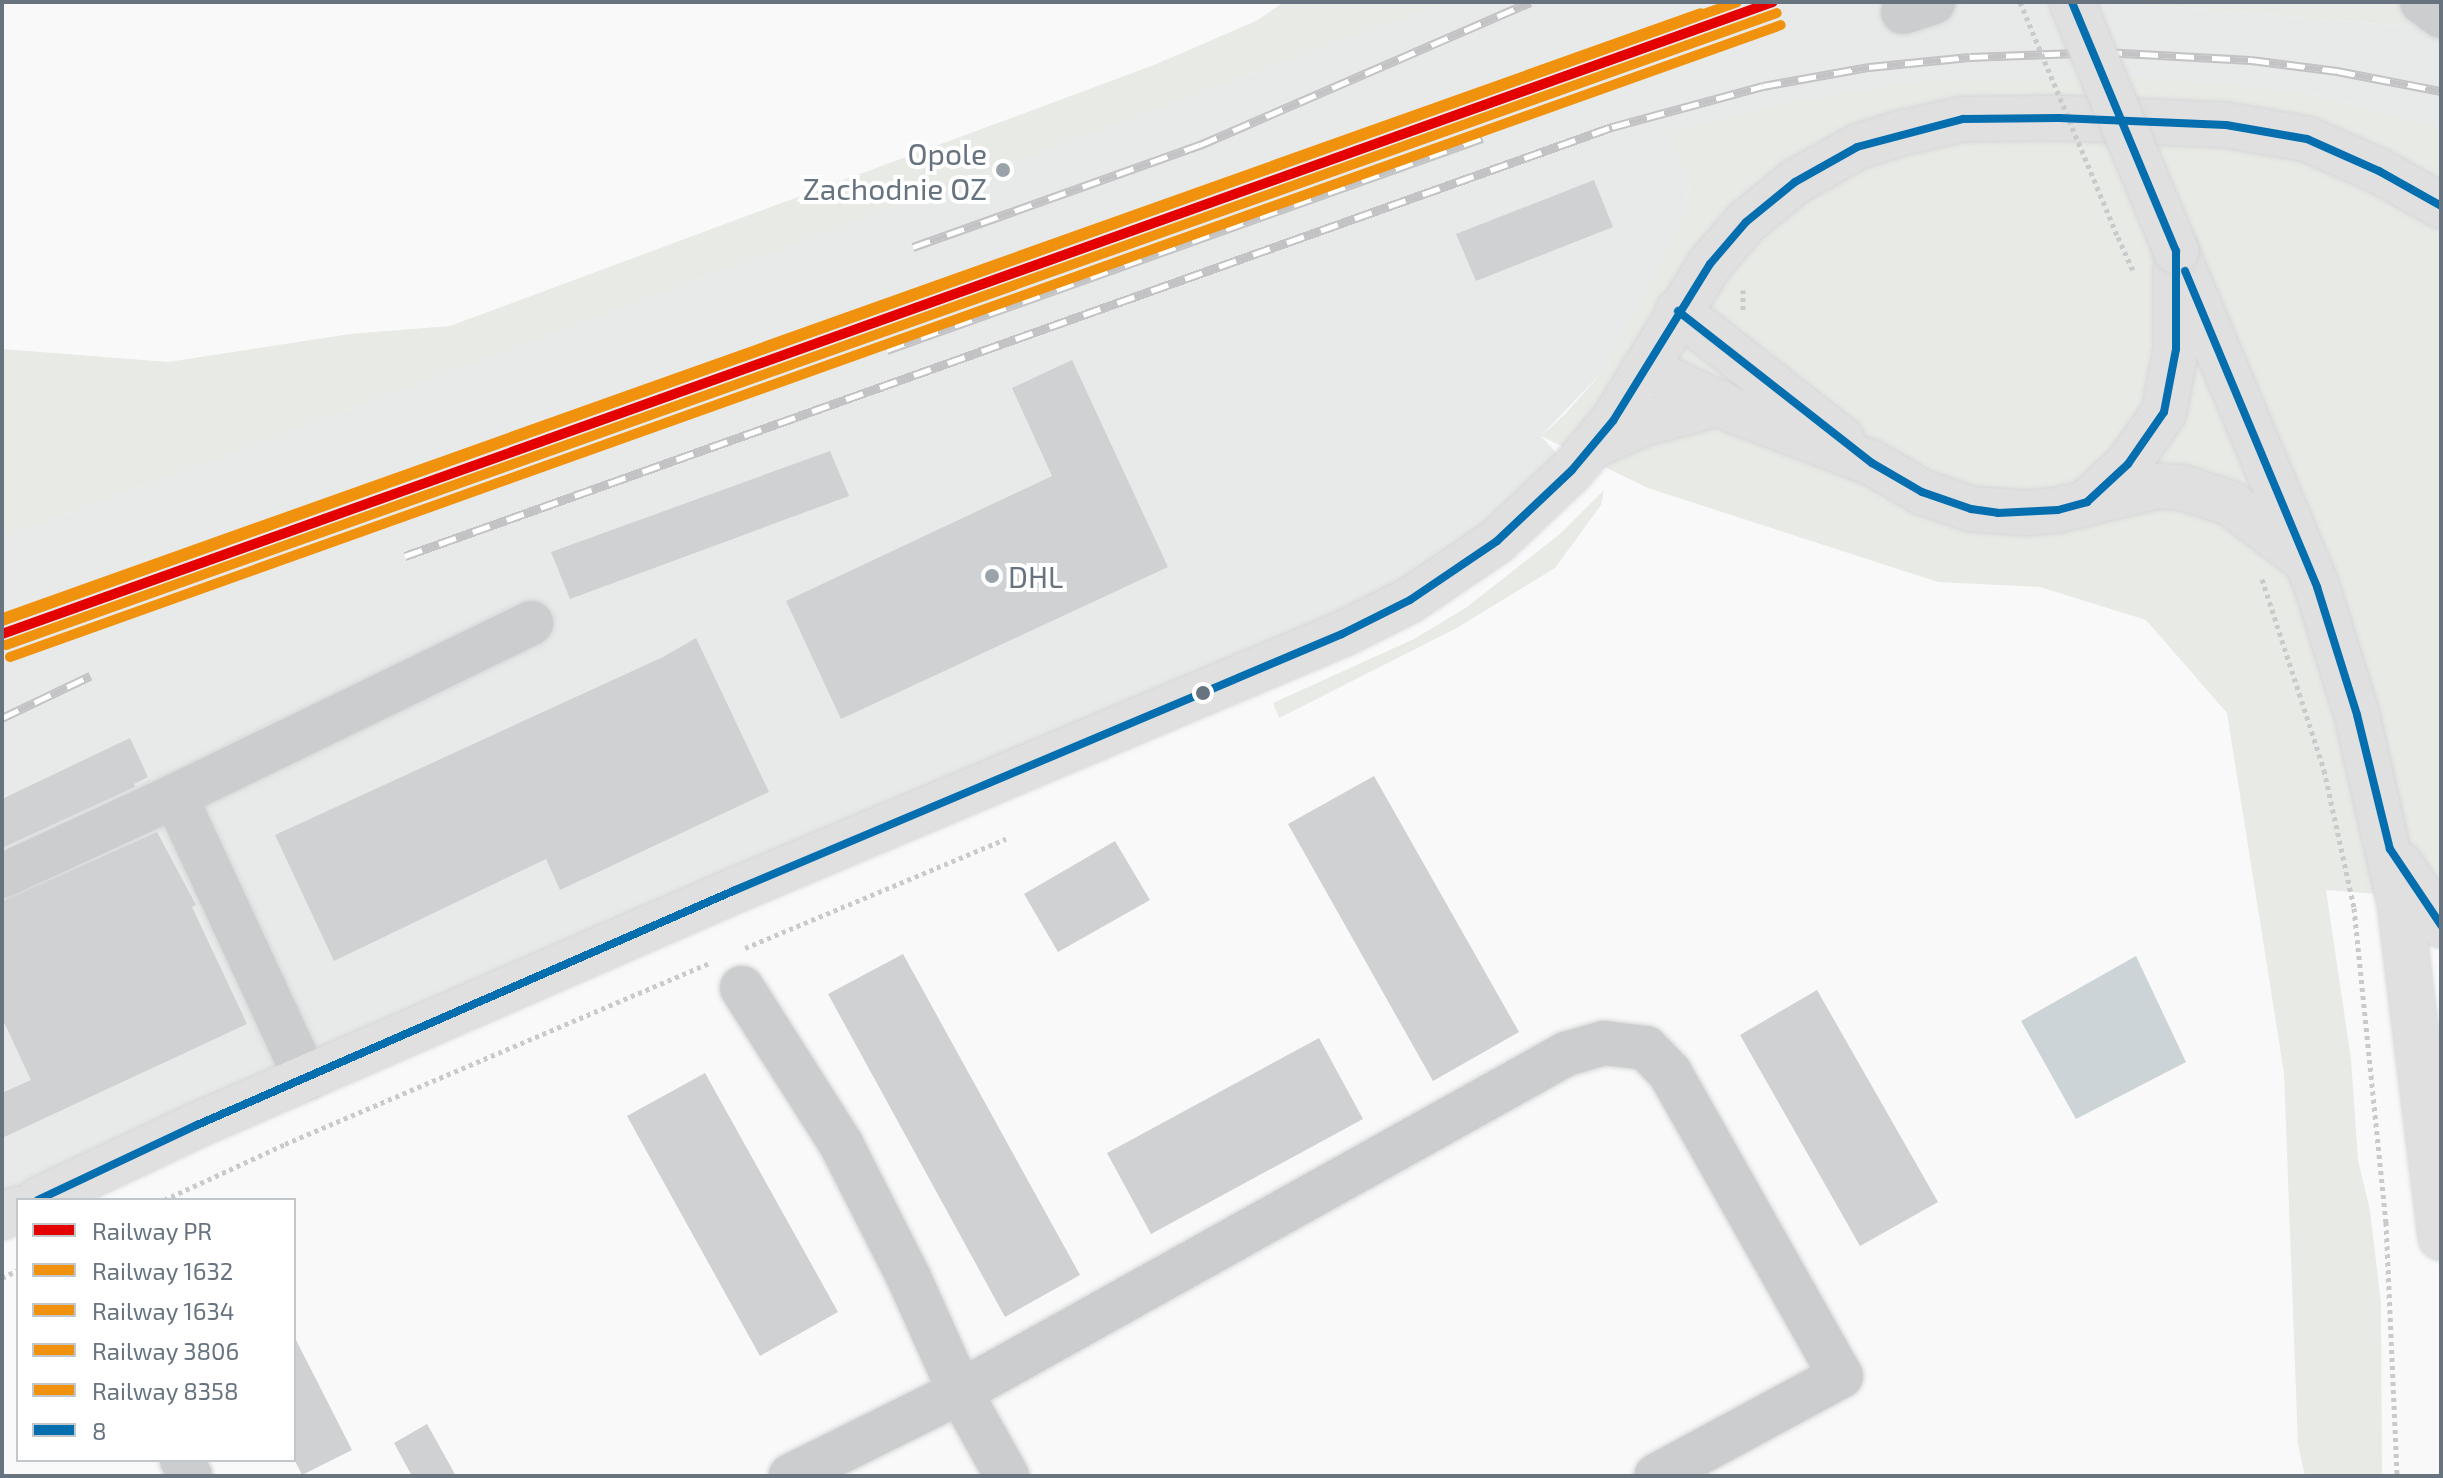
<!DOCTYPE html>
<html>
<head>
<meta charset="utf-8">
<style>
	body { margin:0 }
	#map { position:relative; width:2443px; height:1478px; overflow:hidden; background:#f9f9f9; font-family:"Exo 2",sans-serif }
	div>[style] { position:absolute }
	.built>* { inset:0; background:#e8e9e9 }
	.green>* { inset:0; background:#e8eae6 }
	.water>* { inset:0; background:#cdd4d7 }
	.building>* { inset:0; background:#d0d1d2 }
	.path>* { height:5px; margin-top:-2.5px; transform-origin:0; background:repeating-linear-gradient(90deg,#c9cacb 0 4px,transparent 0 8px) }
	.roads { filter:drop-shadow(0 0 2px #d5d6d7) drop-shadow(0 0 2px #d5d6d7) }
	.minor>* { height:44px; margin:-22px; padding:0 22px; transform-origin:22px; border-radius:22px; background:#cccdce }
	.major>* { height:44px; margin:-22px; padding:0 22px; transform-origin:22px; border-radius:22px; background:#e0e0e1 }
	.rail>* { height:9px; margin-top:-4.5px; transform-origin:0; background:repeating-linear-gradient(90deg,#fff 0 18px,#c3c3c5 0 36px); box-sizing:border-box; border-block:2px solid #c3c3c5 }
	.path-bridge>* { height:5px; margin-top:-2.5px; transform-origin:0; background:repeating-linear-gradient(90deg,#c9cacb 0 4px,transparent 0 8px) }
	.bridges { filter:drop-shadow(0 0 2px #d5d6d7) drop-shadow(0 0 2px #d5d6d7) }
	.major-bridge>* { height:44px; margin:-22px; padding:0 22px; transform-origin:22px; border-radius:22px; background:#e0e0e1 }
	.bus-1>* { height:8px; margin:-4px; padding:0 4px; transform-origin:4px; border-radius:4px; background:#056eaf }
	.rail-1>* { height:10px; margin:-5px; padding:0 5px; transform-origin:5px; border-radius:5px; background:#e50000 }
	.rail-2>* { height:10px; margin:-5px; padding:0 5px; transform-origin:5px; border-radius:5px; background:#f0920d }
	.rail-3>* { height:10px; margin:-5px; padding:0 5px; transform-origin:5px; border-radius:5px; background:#f0920d }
	.rail-4>* { height:10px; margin:-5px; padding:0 5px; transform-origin:5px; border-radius:5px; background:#f0920d }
	.rail-5>* { height:10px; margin:-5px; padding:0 5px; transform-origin:5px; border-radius:5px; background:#f0920d }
	.dots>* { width:22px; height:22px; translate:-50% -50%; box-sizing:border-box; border:4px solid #fff; border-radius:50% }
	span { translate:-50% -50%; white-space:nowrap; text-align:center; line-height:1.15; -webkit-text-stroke:8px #fff; paint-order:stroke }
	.poi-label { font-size:30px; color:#677480 }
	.right { translate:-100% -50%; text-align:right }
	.left { translate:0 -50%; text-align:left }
	.frame { position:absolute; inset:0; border:4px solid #677480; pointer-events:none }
	.legend { position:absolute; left:16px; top:1198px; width:280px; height:264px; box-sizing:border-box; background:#fff; border:2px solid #c2c7cc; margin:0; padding:10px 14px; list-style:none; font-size:24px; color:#677480 }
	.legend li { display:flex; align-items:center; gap:16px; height:40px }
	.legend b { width:40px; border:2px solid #c2c7cc }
</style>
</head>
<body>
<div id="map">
	<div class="built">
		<i style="clip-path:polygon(1444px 2px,2114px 2px,2441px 29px,2441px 127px,2304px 92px,1666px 133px,1690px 184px,1681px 222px,1604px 370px,1541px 436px,1572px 470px,1497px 541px,2px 1217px,2px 538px)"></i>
	</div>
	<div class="green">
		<i style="clip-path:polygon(1284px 2px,1444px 2px,2px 538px,2px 349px,168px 362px,350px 334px,450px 326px,1154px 65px,1256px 21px)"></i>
		<i style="clip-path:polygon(2114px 2px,2441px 2px,2441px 29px)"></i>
		<i style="clip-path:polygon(2139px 77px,2304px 92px,2441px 127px,2441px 899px,2326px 890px,2351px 1059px,2358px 1160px,2370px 1211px,2381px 1303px,2382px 1476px,2305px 1476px,2298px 1444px,2284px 1073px,2227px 713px,2146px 620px,2040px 587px,1938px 582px,1648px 488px,1541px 436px,1566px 413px,1604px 370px,1681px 222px,1690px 184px,1665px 132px,1769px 106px,1929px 80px)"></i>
		<i style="clip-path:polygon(1604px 490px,1601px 505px,1555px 568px,1455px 629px,1279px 718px,1273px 703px,1414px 639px,1467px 607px,1561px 533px)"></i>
	</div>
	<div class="water">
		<i style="clip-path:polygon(2136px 956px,2186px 1062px,2076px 1119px,2021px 1021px)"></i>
	</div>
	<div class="building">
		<i style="clip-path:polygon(1594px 180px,1613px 227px,1476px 281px,1456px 234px)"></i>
		<i style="clip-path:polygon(1072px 360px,1168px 567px,841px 719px,786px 601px,1052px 476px,1012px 388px)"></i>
		<i style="clip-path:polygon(830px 451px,849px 496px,570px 599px,551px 552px)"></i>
		<i style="clip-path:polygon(696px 638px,769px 792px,560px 890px,546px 859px,334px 961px,275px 835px,663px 657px)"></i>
		<i style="clip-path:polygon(130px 738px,148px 777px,134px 784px,135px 787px,2px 848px,2px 799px)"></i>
		<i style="clip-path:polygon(1374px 776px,1519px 1032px,1433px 1081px,1288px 824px)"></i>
		<i style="clip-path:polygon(157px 832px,196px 905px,192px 907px,247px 1024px,2px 1138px,2px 1093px,31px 1080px,2px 1018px,2px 901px)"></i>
		<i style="clip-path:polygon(1115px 841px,1150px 900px,1058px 952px,1024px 894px)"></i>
		<i style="clip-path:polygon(903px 954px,1080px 1275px,1005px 1317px,828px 994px)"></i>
		<i style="clip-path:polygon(1817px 990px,1938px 1202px,1860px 1246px,1740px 1035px)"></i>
		<i style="clip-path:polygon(1319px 1038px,1363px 1119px,1151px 1234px,1107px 1153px)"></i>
		<i style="clip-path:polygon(705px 1073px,838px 1312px,760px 1356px,627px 1116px)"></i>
		<i style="clip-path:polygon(294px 1336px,352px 1450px,302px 1475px,294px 1459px)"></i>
		<i style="clip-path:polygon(427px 1424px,456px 1476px,412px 1476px,394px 1443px)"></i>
	</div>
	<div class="path">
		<i style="left:2118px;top:237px;width:39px;rotate:66deg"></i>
		<i style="left:1743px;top:290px;width:22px;rotate:90deg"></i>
		<i style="left:2262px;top:579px;width:201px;rotate:72deg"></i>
		<i style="left:2324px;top:770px;width:141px;rotate:77.7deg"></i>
		<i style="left:2354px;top:908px;width:316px;rotate:84.2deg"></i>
		<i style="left:2386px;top:1222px;width:254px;rotate:87.5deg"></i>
		<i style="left:745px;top:948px;width:283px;rotate:-22.7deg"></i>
		<i style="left:164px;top:1200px;width:133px;rotate:-24.8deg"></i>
		<i style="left:285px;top:1144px;width:462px;rotate:-23.1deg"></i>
		<i style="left:2px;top:1278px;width:18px;rotate:-27deg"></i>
	</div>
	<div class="roads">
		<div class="minor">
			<i style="left:2422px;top:2px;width:24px;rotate:36deg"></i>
			<i style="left:1903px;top:12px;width:32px;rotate:-18deg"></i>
			<i style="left:175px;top:796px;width:396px;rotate:-25.9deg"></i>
			<i style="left:2px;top:876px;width:191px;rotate:-24.8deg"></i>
			<i style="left:175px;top:796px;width:311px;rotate:65.1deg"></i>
			<i style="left:742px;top:988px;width:185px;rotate:57.6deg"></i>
			<i style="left:841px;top:1144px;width:150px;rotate:63.1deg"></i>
			<i style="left:909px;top:1278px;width:125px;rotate:65.9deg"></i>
			<i style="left:960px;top:1392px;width:189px;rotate:153.6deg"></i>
			<i style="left:182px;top:1460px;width:18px;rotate:63deg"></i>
			<i style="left:1007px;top:1476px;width:96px;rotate:-119.2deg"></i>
			<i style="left:960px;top:1392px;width:694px;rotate:-29.15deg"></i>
			<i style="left:1566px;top:1054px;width:40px;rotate:-16deg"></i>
			<i style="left:1604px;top:1043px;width:42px;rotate:6.8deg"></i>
			<i style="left:1646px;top:1048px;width:35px;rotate:46deg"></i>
			<i style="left:1670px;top:1073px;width:348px;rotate:60.6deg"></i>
			<i style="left:1841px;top:1376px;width:210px;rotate:151.6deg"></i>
		</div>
		<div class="major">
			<i style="left:2176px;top:251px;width:364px;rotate:67.2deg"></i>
			<i style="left:2317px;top:587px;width:134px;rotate:72.6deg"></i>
			<i style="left:2357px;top:715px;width:194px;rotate:77.2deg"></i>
			<i style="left:2400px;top:904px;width:336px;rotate:83deg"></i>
			<i style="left:1678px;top:311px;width:208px;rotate:38deg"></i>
			<i style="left:1645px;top:368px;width:102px;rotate:25.6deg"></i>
			<i style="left:1737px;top:412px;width:144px;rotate:20.7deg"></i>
			<i style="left:1872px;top:463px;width:58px;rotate:30.1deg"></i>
			<i style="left:1922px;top:492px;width:52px;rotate:19.1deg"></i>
			<i style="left:1971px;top:509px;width:58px;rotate:3.9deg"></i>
			<i style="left:2029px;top:513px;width:29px;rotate:-6deg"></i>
			<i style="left:2058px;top:510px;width:103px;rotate:-13.5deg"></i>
			<i style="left:2158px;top:486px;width:26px;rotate:4deg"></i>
			<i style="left:2184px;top:488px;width:48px;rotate:18.1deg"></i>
			<i style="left:2230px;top:503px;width:93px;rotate:37.1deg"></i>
			<i style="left:1595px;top:445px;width:51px;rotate:-24.1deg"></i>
			<i style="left:1642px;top:424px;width:81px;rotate:-15.1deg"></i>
			<i style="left:2090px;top:499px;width:52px;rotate:-42.6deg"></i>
			<i style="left:2128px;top:464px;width:63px;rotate:-55.3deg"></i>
			<i style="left:2164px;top:412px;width:64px;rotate:-79.2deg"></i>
			<i style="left:2176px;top:349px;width:80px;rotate:-90deg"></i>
			<i style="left:2400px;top:864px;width:73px;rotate:56.1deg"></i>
			<i style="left:38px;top:1200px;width:176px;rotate:-25.3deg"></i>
			<i style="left:197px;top:1125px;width:585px;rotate:-23.58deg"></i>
			<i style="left:733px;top:891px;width:661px;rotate:-22.88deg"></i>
			<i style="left:1342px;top:634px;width:76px;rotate:-26.6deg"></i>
			<i style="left:1410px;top:600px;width:105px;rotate:-34.1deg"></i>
			<i style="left:1497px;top:541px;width:103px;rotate:-43.4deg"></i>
			<i style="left:1572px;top:470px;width:64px;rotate:-50.1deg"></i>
			<i style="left:1613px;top:421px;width:185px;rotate:-58.3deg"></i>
			<i style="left:1710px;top:264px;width:55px;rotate:-49.4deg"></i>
			<i style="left:1746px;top:222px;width:63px;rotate:-39.2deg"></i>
			<i style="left:1795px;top:182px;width:71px;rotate:-29.4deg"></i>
			<i style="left:1857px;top:147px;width:42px;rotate:-18deg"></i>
			<i style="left:1897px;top:134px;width:68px;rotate:-12.8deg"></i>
			<i style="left:1963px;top:119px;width:96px;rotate:-0.6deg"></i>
			<i style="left:2059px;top:118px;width:167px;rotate:2.4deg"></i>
			<i style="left:2226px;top:125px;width:82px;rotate:9.8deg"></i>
			<i style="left:2307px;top:139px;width:79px;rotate:24deg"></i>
			<i style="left:2379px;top:171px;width:71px;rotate:29.4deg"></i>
			<i style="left:2px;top:1217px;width:18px;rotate:-27deg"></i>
		</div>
	</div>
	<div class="rail">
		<i style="left:913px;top:247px;width:305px;rotate:-19.6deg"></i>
		<i style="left:1200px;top:145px;width:360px;rotate:-23.4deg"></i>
		<i style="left:887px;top:350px;width:632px;rotate:-19.61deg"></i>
		<i style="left:405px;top:556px;width:1281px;rotate:-19.57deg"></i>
		<i style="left:1612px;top:127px;width:156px;rotate:-15.2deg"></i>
		<i style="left:1763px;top:86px;width:108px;rotate:-10.2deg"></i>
		<i style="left:1869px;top:67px;width:101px;rotate:-5.7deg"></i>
		<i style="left:1970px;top:57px;width:134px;rotate:-2.1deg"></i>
		<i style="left:2104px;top:52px;width:147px;rotate:3.1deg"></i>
		<i style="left:2251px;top:60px;width:87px;rotate:7.3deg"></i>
		<i style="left:2337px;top:71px;width:106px;rotate:10.9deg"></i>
		<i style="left:2px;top:718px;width:98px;rotate:-25.5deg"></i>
	</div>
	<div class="path-bridge">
		<i style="left:2020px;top:2px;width:255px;rotate:67.4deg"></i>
	</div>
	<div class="bridges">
		<div class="major-bridge">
			<i style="left:2072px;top:2px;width:270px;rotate:67.3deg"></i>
		</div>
	</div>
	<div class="bus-1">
		<i style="left:2185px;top:271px;width:342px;rotate:67.3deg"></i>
		<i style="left:2317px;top:587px;width:134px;rotate:72.6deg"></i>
		<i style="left:2357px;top:715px;width:138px;rotate:76.2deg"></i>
		<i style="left:2390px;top:849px;width:92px;rotate:56.1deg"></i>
		<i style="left:1678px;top:311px;width:246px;rotate:38.1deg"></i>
		<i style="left:1872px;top:463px;width:58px;rotate:30.1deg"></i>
		<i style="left:1922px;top:492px;width:52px;rotate:19.1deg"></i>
		<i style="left:1971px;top:509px;width:27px;rotate:8deg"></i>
		<i style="left:1998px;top:513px;width:60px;rotate:-2.9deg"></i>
		<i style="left:2058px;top:510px;width:30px;rotate:-15deg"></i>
		<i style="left:2087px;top:502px;width:56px;rotate:-42.8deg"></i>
		<i style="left:2128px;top:464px;width:63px;rotate:-55.3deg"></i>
		<i style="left:2164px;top:412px;width:64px;rotate:-79.2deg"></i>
		<i style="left:2176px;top:349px;width:98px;rotate:-90deg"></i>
		<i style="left:2176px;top:251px;width:270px;rotate:-112.7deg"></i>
		<i style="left:38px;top:1200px;width:176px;rotate:-25.3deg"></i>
		<i style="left:197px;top:1125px;width:585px;rotate:-23.58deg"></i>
		<i style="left:733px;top:891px;width:661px;rotate:-22.88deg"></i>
		<i style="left:1342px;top:634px;width:76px;rotate:-26.6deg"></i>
		<i style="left:1410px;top:600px;width:105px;rotate:-34.1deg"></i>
		<i style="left:1497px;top:541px;width:103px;rotate:-43.4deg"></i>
		<i style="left:1572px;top:470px;width:64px;rotate:-50.1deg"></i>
		<i style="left:1613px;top:421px;width:185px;rotate:-58.3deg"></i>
		<i style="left:1710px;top:264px;width:55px;rotate:-49.4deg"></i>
		<i style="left:1746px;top:222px;width:63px;rotate:-39.2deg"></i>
		<i style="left:1795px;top:182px;width:71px;rotate:-29.4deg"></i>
		<i style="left:1857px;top:147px;width:110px;rotate:-14.8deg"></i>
		<i style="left:1963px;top:119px;width:96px;rotate:-0.6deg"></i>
		<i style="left:2059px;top:118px;width:167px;rotate:2.4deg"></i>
		<i style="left:2226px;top:125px;width:82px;rotate:9.8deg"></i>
		<i style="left:2307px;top:139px;width:79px;rotate:24deg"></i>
		<i style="left:2379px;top:171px;width:71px;rotate:29.4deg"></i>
	</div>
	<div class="rail-1">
		<i style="left:2px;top:634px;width:1880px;rotate:-19.64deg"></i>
	</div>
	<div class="rail-2">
		<i style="left:6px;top:645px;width:1880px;rotate:-19.64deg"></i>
	</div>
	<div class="rail-3">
		<i style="left:2px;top:621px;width:1842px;rotate:-19.63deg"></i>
	</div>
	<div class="rail-4">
		<i style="left:10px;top:657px;width:1880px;rotate:-19.64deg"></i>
	</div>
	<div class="rail-5">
		<i style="left:6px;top:617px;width:1799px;rotate:-19.61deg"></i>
	</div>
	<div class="dots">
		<i style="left:1003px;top:170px;background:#9aa3aa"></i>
		<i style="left:992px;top:576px;background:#9aa3aa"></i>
		<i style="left:1203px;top:693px;background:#677480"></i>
	</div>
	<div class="poi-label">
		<span class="right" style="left:987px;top:170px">Opole<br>Zachodnie OZ</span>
		<span class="left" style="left:1008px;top:576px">DHL</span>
	</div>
	<div class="frame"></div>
	<ul class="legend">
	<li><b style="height:10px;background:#e50000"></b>Railway PR</li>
	<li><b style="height:10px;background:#f0920d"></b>Railway 1632</li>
	<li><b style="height:10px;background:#f0920d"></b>Railway 1634</li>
	<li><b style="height:10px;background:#f0920d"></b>Railway 3806</li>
	<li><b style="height:10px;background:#f0920d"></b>Railway 8358</li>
	<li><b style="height:10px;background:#056eaf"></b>8</li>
	</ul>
</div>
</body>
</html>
